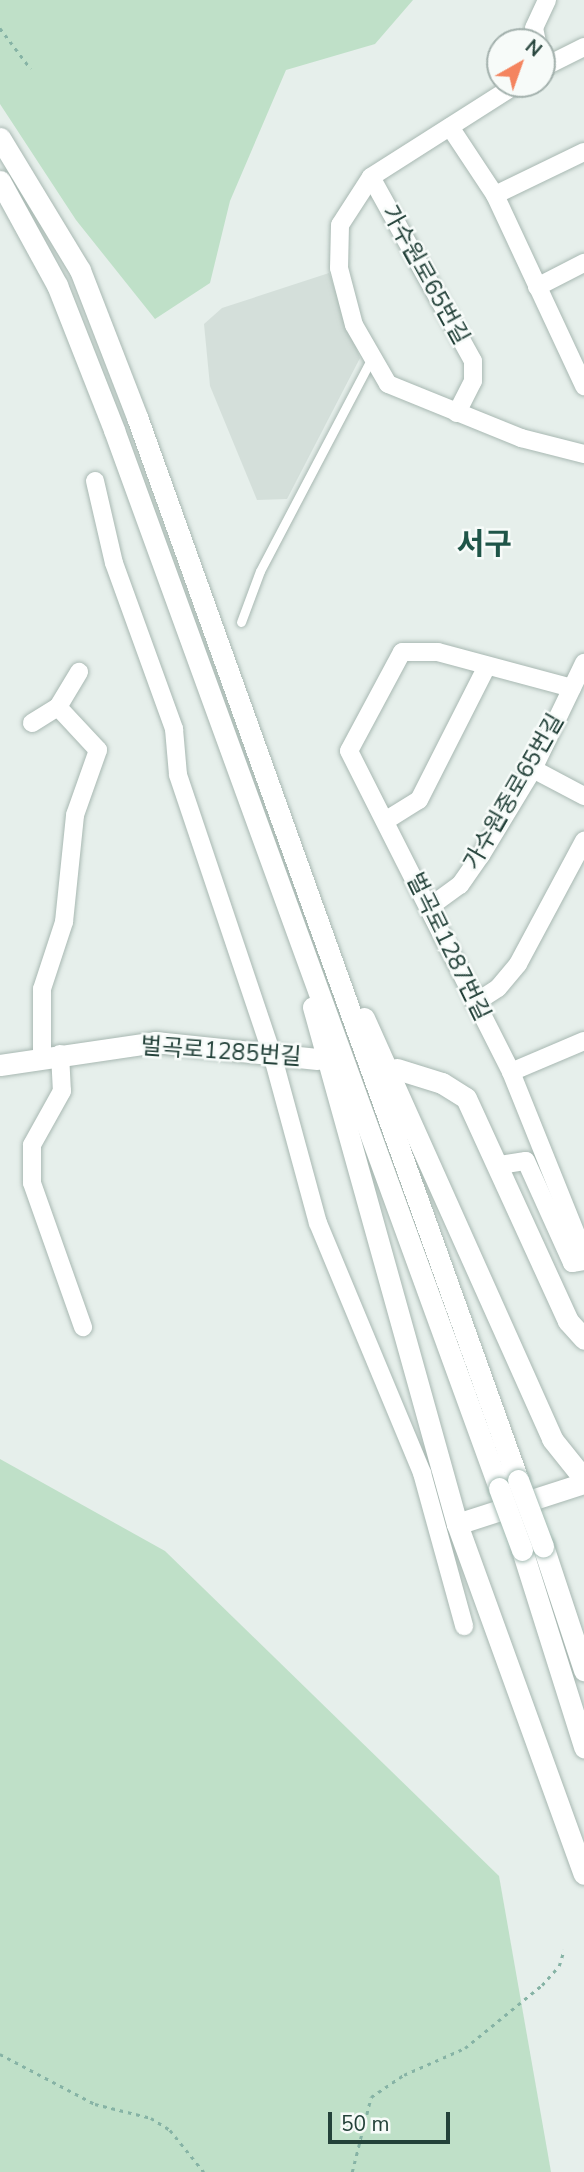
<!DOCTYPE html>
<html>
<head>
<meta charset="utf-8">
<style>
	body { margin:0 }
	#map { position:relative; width:584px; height:2172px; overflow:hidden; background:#e6efeb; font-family:"Nunito Sans","Noto Sans KR",sans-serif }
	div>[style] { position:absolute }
	.built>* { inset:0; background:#d4dfda }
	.green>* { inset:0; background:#bfe0c8 }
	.path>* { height:2.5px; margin-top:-1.25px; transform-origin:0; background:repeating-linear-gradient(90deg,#86b3a5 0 3.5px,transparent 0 8.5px) }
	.roads { filter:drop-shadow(0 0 2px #a8b8b2) drop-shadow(0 0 2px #a8b8b2) }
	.service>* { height:9px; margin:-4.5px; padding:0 4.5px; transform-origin:4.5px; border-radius:4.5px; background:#fff }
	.minor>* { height:18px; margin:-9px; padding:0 9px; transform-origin:9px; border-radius:9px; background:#fff }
	.tertiary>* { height:21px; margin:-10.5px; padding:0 10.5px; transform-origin:10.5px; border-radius:10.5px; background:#fff }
	.secondary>* { height:21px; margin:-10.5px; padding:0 10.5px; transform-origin:10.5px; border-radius:10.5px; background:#fff }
	.bridges { filter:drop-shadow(0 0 2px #a4bbb3) drop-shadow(0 0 2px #a4bbb3) }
	.secondary-bridge>* { height:21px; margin:-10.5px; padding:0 10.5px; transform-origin:10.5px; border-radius:10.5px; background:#fff }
	span { translate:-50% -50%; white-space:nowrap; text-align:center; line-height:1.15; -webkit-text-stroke:5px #f7fbf9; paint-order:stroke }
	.street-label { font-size:23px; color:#24423a }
	.district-label { font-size:30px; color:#1f5548; font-weight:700 }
	.north { position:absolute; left:486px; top:28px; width:70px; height:70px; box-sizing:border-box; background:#f7fbf9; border:2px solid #a3b1ad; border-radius:50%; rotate:40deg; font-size:19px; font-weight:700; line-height:28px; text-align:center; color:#24423a }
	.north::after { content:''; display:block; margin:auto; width:24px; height:32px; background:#f4845f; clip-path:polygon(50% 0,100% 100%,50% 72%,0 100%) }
	.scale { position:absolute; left:328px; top:2112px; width:122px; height:32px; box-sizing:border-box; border:4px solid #24423a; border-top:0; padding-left:9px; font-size:21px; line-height:24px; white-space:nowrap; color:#24423a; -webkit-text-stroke:5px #f7fbf9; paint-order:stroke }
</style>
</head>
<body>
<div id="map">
	<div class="built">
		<i style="clip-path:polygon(329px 273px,360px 358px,287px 499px,257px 500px,210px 386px,204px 324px,222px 308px)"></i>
	</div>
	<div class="green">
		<i style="clip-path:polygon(0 0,413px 0,375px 44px,286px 70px,230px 201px,210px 283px,155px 319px,76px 220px,0 104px)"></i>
		<i style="clip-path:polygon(0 1459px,165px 1551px,499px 1876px,551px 2172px,0 2172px)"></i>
	</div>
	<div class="path">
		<i style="left:0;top:28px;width:51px;rotate:52.9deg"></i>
		<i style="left:0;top:2054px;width:107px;rotate:27.8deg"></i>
		<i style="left:95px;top:2104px;width:58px;rotate:14deg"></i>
		<i style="left:151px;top:2118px;width:22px;rotate:32deg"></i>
		<i style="left:170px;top:2130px;width:54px;rotate:51deg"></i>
		<i style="left:352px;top:2172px;width:77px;rotate:-75.8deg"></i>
		<i style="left:371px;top:2097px;width:40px;rotate:-34deg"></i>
		<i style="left:404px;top:2075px;width:67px;rotate:-23.9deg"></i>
		<i style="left:465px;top:2048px;width:99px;rotate:-39.3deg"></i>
		<i style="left:542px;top:1985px;width:25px;rotate:-48deg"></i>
		<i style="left:559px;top:1966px;width:17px;rotate:-73deg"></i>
	</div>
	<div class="roads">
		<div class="service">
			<i style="left:241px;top:622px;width:54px;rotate:-69.6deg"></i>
			<i style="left:260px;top:571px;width:238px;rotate:-62.3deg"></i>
		</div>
		<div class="minor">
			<i style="left:537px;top:42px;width:14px;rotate:-102deg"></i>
			<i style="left:534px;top:28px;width:31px;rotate:-65deg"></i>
			<i style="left:542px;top:68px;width:47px;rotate:-26.6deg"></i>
			<i style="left:517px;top:84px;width:173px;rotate:147.5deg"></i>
			<i style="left:371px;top:177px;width:57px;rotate:122.9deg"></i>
			<i style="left:340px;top:225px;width:43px;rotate:91.3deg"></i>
			<i style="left:339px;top:268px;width:59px;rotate:75.3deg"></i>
			<i style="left:354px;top:325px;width:68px;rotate:60deg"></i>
			<i style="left:388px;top:384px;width:144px;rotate:22.1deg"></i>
			<i style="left:521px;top:438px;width:65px;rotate:14.3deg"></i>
			<i style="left:450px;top:127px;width:82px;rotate:56.5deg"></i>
			<i style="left:495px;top:195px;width:211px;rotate:65deg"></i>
			<i style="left:371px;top:177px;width:210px;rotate:61deg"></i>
			<i style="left:473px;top:361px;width:20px;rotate:90deg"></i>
			<i style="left:473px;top:381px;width:36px;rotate:117deg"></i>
			<i style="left:495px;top:195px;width:99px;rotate:-25.8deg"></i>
			<i style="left:537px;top:287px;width:53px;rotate:-27.1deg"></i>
			<i style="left:95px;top:481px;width:84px;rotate:77deg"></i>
			<i style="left:114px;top:563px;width:177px;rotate:70.1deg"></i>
			<i style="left:174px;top:729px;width:46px;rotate:85deg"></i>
			<i style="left:178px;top:775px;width:294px;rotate:71.4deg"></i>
			<i style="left:272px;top:1054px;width:175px;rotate:74.8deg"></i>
			<i style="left:318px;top:1223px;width:271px;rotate:67.4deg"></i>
			<i style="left:422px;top:1473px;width:159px;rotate:74.6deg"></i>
			<i style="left:572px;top:688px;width:139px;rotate:-165deg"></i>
			<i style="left:438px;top:652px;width:36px;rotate:180deg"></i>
			<i style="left:402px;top:652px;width:112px;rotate:118.2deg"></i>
			<i style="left:349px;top:751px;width:360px;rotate:63.2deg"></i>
			<i style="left:511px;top:1072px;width:196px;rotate:68.1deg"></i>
			<i style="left:32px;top:723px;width:31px;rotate:-32deg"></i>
			<i style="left:58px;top:707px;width:41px;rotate:-59deg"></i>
			<i style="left:533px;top:769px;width:58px;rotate:27.9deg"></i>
			<i style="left:385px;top:821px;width:40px;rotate:-32deg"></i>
			<i style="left:419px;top:800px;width:150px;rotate:-63.1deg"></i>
			<i style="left:428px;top:908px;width:39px;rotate:-36deg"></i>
			<i style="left:460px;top:885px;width:37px;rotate:-55deg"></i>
			<i style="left:481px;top:855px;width:100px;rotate:-58.8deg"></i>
			<i style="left:533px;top:769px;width:118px;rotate:-64.3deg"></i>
			<i style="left:475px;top:1003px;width:27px;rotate:-33deg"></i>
			<i style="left:498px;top:988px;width:31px;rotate:-50deg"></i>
			<i style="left:518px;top:964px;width:140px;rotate:-61.8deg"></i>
			<i style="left:60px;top:1054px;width:37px;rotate:87deg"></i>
			<i style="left:62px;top:1091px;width:62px;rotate:119.1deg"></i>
			<i style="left:32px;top:1145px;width:38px;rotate:90deg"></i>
			<i style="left:32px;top:1183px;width:153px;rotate:70.5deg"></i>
			<i style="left:42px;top:1056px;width:67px;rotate:-90deg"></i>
			<i style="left:42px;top:989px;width:71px;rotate:-71.8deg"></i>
			<i style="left:64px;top:922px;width:108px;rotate:-84.1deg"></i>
			<i style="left:75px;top:815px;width:69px;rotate:-70.5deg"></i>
			<i style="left:98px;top:750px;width:59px;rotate:-132.9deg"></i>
			<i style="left:511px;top:1072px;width:79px;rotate:-23deg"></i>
			<i style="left:500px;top:1165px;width:26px;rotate:-9deg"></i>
			<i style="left:526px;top:1161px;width:112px;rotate:65.7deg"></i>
			<i style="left:572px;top:1263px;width:12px;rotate:-9deg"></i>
		</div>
		<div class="tertiary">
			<i style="left:0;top:1065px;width:157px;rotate:-8.4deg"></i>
			<i style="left:155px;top:1042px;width:163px;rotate:6deg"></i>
			<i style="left:397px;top:1069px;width:47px;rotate:17.3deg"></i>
			<i style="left:442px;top:1083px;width:28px;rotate:32deg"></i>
			<i style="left:466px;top:1098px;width:245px;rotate:65.4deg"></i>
			<i style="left:568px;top:1321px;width:24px;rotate:48deg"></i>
		</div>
		<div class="secondary">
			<i style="left:0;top:138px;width:154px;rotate:58.8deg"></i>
			<i style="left:80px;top:270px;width:158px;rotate:68.8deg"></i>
			<i style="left:137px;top:417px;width:1129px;rotate:70.28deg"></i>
			<i style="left:0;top:181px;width:119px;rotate:61.3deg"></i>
			<i style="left:57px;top:285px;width:156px;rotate:68.5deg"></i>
			<i style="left:114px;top:430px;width:1126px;rotate:70deg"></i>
			<i style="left:313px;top:1007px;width:537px;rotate:74.44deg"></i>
			<i style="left:457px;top:1524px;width:372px;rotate:70.1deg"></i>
			<i style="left:364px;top:1018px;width:461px;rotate:65.9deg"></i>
			<i style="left:552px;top:1439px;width:51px;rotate:51.3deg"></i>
			<i style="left:457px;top:1524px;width:133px;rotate:-17.9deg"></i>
			<i style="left:543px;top:1546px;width:131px;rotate:71.7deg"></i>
			<i style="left:522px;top:1550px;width:207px;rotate:72.5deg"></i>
		</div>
	</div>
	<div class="bridges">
		<div class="secondary-bridge">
			<i style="left:518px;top:1480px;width:71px;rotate:69.3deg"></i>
			<i style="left:499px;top:1488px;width:66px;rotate:69.6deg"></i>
		</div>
	</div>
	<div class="street-label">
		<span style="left:425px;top:275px;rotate:61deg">가수원로65번길</span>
		<span style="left:514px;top:792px;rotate:-60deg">가수원중로65번길</span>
		<span style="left:448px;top:947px;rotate:64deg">벌곡로1287번길</span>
		<span style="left:221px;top:1052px;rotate:4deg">벌곡로1285번길</span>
	</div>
	<div class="district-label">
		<span style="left:484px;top:545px">서구</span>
	</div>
	<div class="north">N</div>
	<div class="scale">50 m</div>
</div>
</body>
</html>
